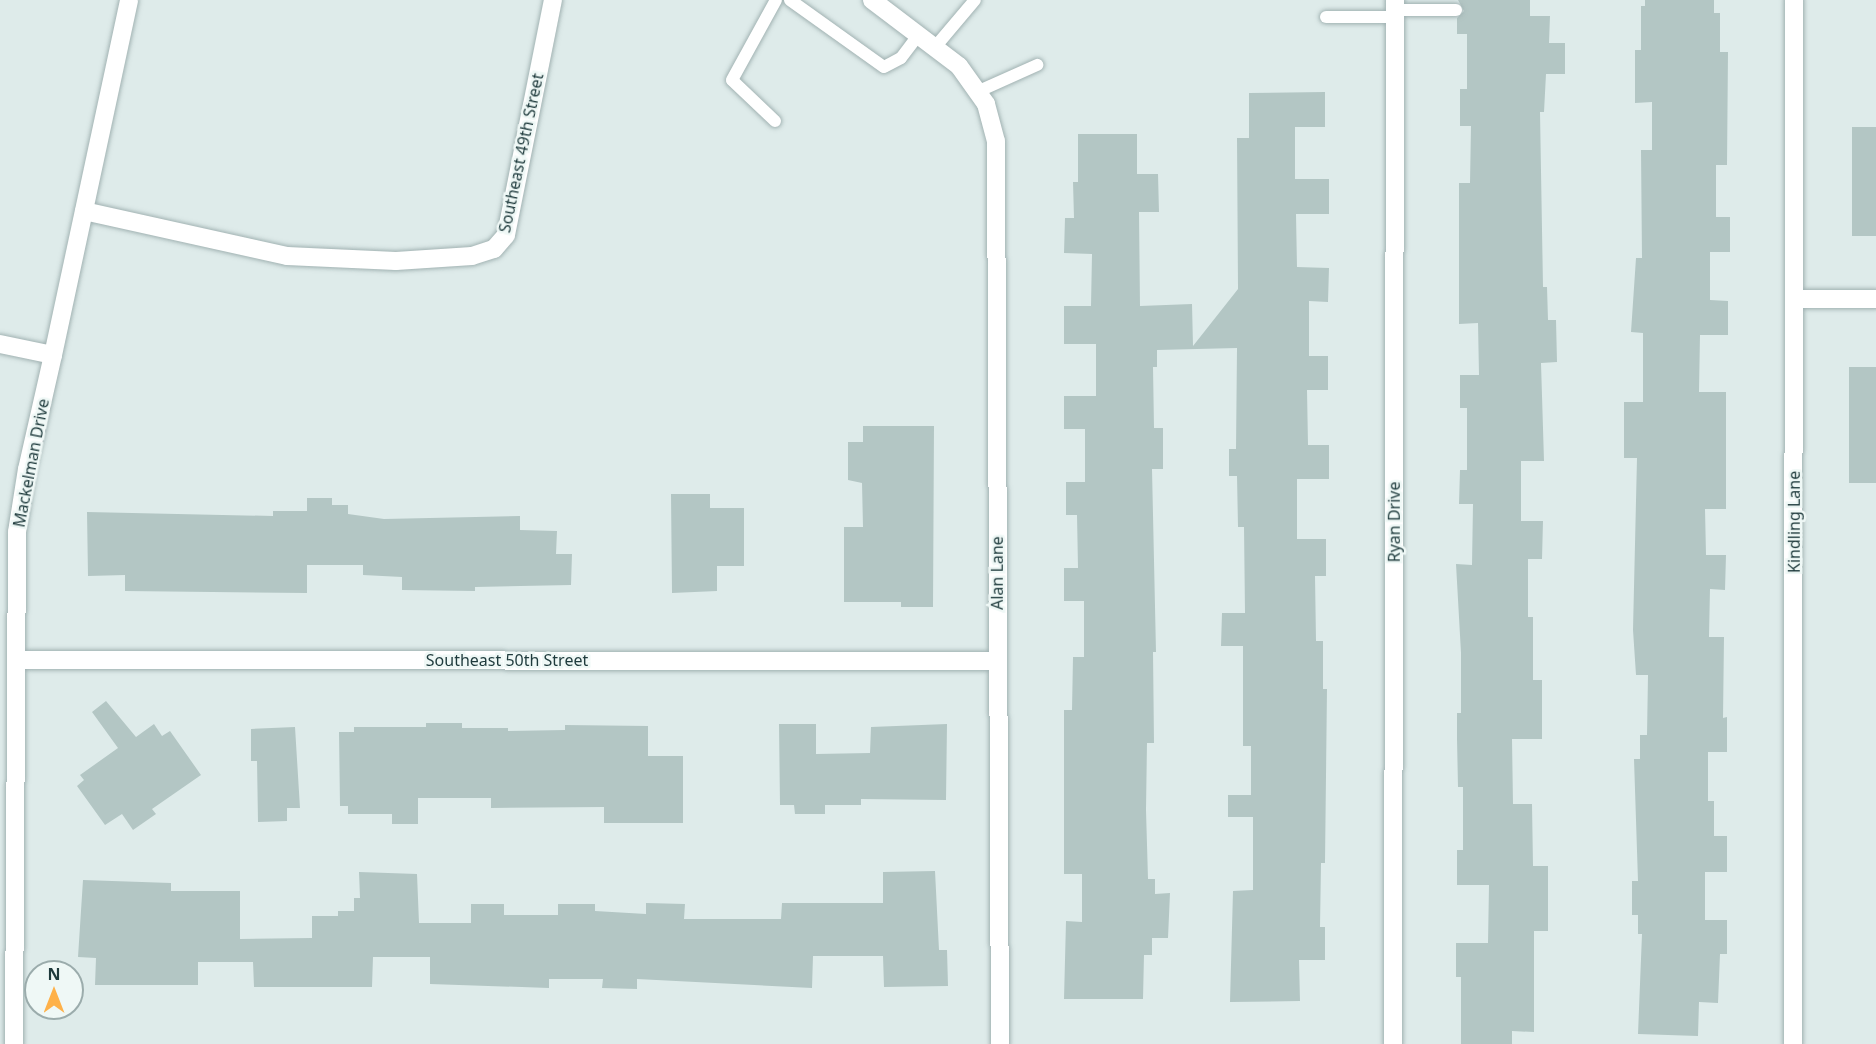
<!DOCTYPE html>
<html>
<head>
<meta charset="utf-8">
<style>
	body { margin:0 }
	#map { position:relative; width:1876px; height:1044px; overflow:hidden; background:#deebea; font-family:"Noto Sans",sans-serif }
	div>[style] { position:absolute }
	.building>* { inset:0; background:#b3c6c4 }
	.roads { filter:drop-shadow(0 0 2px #a1b2b2) drop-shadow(0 0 2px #a1b2b2) }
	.lane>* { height:12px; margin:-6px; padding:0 6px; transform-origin:6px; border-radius:6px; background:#fff }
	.street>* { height:18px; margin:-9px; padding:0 9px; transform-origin:9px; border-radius:9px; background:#fff }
	.secondary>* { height:18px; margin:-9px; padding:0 9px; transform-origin:9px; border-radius:9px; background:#fff }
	span { translate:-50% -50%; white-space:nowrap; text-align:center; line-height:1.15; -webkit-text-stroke:5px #eff8f6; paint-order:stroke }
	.street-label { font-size:16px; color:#1e3a3c }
	.north { position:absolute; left:24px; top:960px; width:60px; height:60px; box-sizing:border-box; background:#eff8f6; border:2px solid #9bacac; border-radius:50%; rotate:0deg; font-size:16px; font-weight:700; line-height:24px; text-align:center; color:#1e3a3c }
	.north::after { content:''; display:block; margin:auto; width:21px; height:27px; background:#feb149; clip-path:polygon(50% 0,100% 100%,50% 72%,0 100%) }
</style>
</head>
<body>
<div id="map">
	<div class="building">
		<i style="clip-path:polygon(1458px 0,1530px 0,1530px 16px,1550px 16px,1549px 43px,1565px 43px,1565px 74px,1546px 74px,1544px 112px,1540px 112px,1543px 287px,1547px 287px,1548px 320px,1556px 320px,1557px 362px,1541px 363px,1544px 461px,1521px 461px,1521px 521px,1543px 521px,1542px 559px,1528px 559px,1528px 617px,1533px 617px,1533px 680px,1542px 680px,1542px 739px,1512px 739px,1513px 804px,1532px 804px,1533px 866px,1548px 866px,1548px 931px,1534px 931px,1534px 1032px,1512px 1031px,1512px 1044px,1461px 1044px,1461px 977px,1456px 977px,1456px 943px,1488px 943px,1489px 885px,1457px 885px,1457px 850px,1463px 850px,1463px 787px,1458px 787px,1457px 739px,1457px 713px,1461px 713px,1461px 653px,1456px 564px,1472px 565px,1473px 504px,1459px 504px,1460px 470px,1467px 470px,1467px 408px,1460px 408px,1460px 375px,1479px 375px,1478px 323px,1459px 324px,1459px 183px,1470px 183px,1471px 126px,1460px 126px,1460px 89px,1467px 89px,1467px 34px,1457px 34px,1457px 18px,1464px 11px)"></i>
		<i style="clip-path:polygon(1645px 0,1714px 0,1714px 13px,1720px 13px,1720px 52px,1728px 52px,1727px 165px,1716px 165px,1716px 217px,1730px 217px,1730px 252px,1710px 252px,1710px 300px,1728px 301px,1728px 335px,1700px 335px,1699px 392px,1726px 392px,1726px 509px,1705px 509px,1706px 555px,1726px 555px,1725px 590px,1710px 589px,1709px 637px,1724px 637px,1723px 718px,1727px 717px,1727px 752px,1708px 752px,1708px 801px,1714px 801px,1714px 836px,1727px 836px,1727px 872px,1705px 872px,1705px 920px,1727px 920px,1727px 954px,1720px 954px,1718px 1003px,1699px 1002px,1698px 1036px,1638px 1034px,1642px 934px,1638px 934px,1638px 915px,1632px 915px,1632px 881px,1638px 881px,1634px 759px,1640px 759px,1640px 735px,1647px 735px,1648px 675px,1636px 675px,1633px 630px,1637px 458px,1624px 458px,1624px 402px,1643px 402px,1643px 333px,1631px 332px,1636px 258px,1642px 258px,1641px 150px,1652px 150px,1652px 102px,1635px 103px,1635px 50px,1641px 50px,1641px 6px,1645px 6px)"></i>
		<i style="clip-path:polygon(1325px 92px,1325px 127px,1295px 127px,1295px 179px,1329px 179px,1329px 214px,1296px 214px,1297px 267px,1329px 268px,1328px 302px,1309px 301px,1309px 356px,1328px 356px,1328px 390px,1307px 390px,1308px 445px,1329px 445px,1329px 479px,1297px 479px,1297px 539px,1326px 539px,1326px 576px,1315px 576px,1316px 641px,1323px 641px,1323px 689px,1327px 689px,1325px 863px,1321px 863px,1320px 927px,1325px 927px,1325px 960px,1299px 960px,1300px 1001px,1230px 1002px,1233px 891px,1253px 890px,1253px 817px,1228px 817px,1228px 795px,1251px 795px,1251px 746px,1243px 746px,1243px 646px,1221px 646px,1222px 613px,1245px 613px,1244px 527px,1238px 527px,1237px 476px,1229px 476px,1229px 449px,1236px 449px,1237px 348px,1157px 350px,1157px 367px,1153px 367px,1154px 428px,1163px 428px,1163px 469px,1152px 469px,1156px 652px,1153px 652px,1154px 743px,1147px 743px,1146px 810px,1148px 879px,1155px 879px,1155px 894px,1170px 893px,1168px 938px,1152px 938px,1152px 955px,1144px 955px,1143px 999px,1064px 999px,1066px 921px,1082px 922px,1082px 874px,1064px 874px,1064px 710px,1072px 710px,1073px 657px,1084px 657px,1084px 601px,1064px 601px,1064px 568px,1078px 568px,1077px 515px,1066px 515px,1066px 482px,1085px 482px,1085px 429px,1064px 429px,1064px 396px,1096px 396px,1096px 344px,1064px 344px,1064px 306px,1091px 306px,1092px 254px,1064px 253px,1065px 218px,1074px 218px,1073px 182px,1078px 182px,1078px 134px,1137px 134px,1137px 174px,1158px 174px,1159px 212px,1139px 212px,1140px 306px,1192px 304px,1193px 346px,1238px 289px,1237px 138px,1249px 138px,1249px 93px)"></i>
		<i style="clip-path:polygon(1852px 127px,1876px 127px,1876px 236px,1852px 236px)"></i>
		<i style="clip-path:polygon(1849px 367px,1876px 367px,1876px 483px,1849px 483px)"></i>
		<i style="clip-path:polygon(863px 426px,934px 426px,933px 607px,901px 607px,901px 602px,844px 602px,844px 527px,863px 527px,862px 483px,848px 480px,848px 442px,863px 442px)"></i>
		<i style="clip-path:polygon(671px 494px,710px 494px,710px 508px,744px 508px,744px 566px,717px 566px,717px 591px,672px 593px)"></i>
		<i style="clip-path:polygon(307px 498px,332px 498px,332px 505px,348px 505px,348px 514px,384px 519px,520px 516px,520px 530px,557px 531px,556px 554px,572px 554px,571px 585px,475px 587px,475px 591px,402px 590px,402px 577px,363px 575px,363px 565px,307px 565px,307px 593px,125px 591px,125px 575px,88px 576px,87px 512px,273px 516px,273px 511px,307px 511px)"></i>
		<i style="clip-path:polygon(106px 701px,136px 737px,154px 724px,162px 736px,170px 731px,201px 775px,152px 809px,156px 814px,133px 830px,122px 814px,105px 825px,77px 786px,84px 780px,80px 775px,118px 748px,92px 712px)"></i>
		<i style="clip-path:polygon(426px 723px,462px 723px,462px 728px,508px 728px,508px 731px,565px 730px,565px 725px,648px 726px,648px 756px,683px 756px,683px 823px,604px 823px,604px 807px,491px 808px,491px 798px,418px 798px,418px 824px,392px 824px,392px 814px,348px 814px,348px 806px,340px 806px,339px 732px,354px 732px,354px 727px,426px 727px)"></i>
		<i style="clip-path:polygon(779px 724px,816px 724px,816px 754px,870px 753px,871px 727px,947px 724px,946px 800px,861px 799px,861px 805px,825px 805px,825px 814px,795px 814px,794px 805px,780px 805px)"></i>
		<i style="clip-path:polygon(295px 727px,300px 808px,287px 808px,287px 821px,258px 822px,257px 761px,251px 761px,251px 729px)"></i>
		<i style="clip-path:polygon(935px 871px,939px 950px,947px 950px,948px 986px,884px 987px,883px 956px,813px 956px,812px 988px,637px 979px,637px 989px,602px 988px,603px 979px,549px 979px,549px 988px,430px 984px,430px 957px,373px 957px,372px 987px,254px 987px,253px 962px,198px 962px,198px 985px,95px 985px,96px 958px,78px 957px,83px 880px,171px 883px,171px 891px,240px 891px,240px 939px,312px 938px,312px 916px,338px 916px,338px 911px,354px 911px,354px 898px,360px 898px,359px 872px,417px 874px,419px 923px,471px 923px,471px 904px,504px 904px,504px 915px,558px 915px,558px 904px,595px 904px,595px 911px,646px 914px,646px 903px,685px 904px,684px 919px,781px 919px,782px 903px,883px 903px,883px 872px)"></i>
	</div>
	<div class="roads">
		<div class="lane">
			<i style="left:790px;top:0;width:115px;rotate:35.5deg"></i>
			<i style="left:884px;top:67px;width:19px;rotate:-28deg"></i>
			<i style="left:901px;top:58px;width:30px;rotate:-53deg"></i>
			<i style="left:1395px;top:10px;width:61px"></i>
			<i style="left:1326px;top:17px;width:69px"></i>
			<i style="left:936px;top:46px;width:60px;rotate:-49.7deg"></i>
			<i style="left:979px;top:91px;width:64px;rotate:-24.1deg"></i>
			<i style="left:775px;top:121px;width:59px;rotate:-136.4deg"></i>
			<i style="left:732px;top:80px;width:91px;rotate:-61.2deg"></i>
		</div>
		<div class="street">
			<i style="left:872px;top:0;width:109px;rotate:37.2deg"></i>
			<i style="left:959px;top:66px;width:47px;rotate:54.6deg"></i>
			<i style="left:986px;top:104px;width:38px;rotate:75deg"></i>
			<i style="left:996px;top:141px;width:903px;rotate:89.75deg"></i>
			<i style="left:84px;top:211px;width:208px;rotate:12.5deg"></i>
			<i style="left:287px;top:256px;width:109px;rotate:2.6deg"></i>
			<i style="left:396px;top:261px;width:76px;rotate:-3.8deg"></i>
			<i style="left:472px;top:256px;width:23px;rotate:-18deg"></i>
			<i style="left:494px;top:249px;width:18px;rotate:-49deg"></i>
			<i style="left:506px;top:235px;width:240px;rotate:-78.7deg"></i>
			<i style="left:1795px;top:299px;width:81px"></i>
			<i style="left:0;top:344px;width:54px;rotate:11.7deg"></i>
			<i style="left:53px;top:355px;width:117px;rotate:102.8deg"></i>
			<i style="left:27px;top:469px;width:64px;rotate:99deg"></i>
			<i style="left:17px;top:532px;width:512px;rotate:90.34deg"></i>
			<i style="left:18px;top:660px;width:979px;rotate:0.06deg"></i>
			<i style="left:1393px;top:1044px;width:1044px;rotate:-89.89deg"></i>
			<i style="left:1793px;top:1044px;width:1044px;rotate:-89.95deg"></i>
		</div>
		<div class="secondary">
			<i style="left:53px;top:355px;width:363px;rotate:-77.9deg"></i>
		</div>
	</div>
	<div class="street-label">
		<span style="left:521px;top:153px;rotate:-78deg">Southeast 49th Street</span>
		<span style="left:31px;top:463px;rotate:-79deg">Mackelman Drive</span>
		<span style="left:1394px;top:522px;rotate:-90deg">Ryan Drive</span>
		<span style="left:1794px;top:522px;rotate:-90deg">Kindling Lane</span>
		<span style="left:997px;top:573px;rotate:-90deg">Alan Lane</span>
		<span style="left:507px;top:660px">Southeast 50th Street</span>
	</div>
	<div class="north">N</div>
</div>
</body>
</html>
